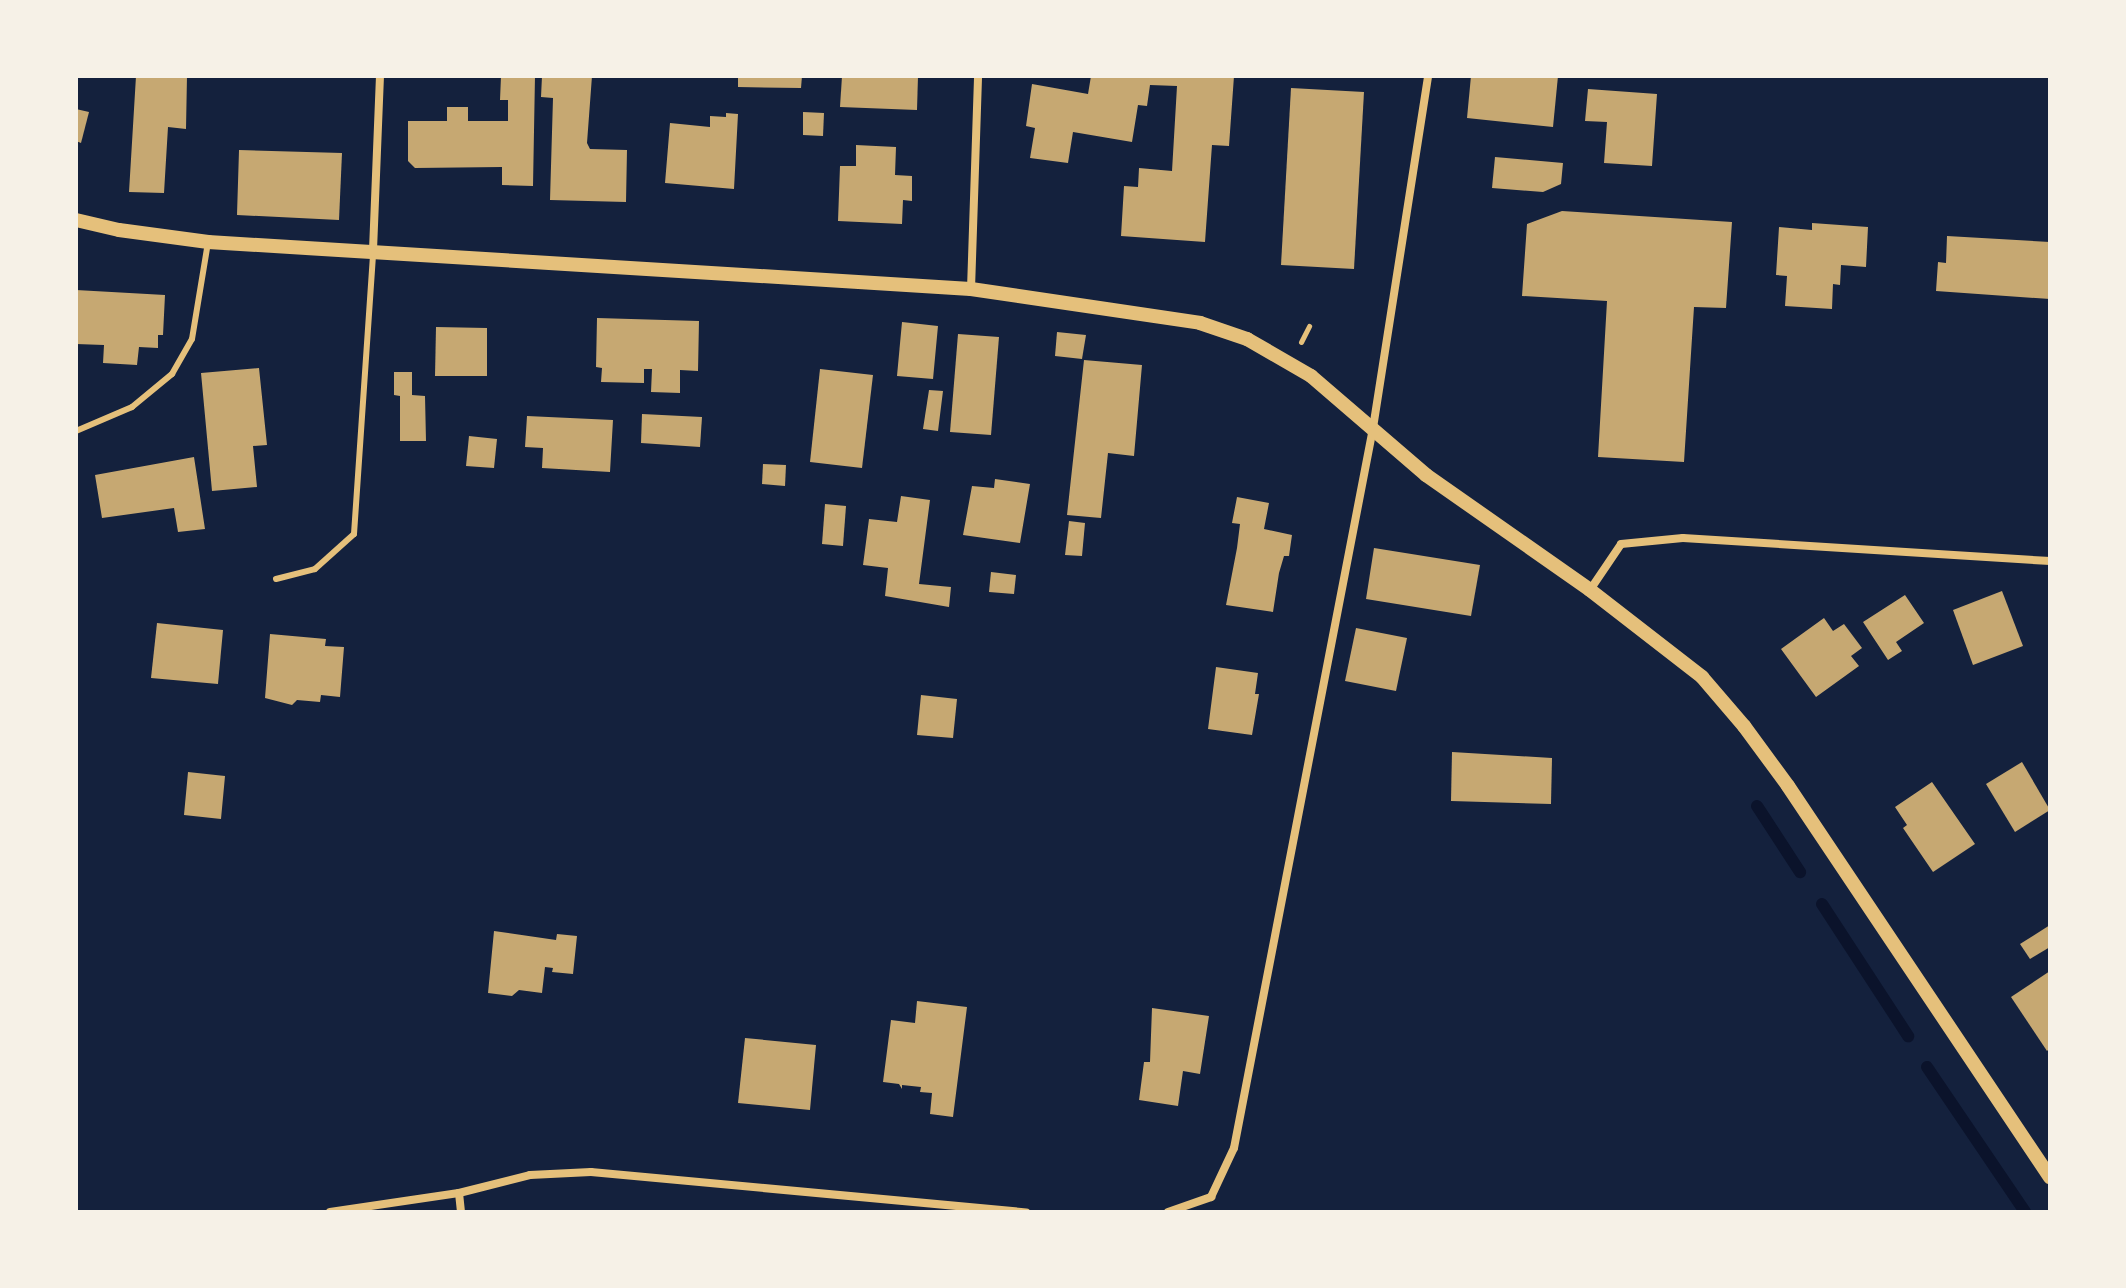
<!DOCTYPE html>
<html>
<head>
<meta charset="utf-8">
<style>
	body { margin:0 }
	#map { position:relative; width:2126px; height:1288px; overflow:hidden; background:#14213d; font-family:Roboto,sans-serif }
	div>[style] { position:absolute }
	.stream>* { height:12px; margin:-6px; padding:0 6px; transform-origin:6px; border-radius:6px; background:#0b132b }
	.building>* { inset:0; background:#c6a872 }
	.path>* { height:5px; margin:-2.5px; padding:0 2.5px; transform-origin:2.5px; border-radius:2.5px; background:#e5c07b }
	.service>* { height:6px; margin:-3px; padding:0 3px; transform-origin:3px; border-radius:3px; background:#e5c07b }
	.minor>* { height:8px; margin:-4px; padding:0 4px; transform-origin:4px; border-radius:4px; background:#e5c07b }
	.tertiary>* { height:14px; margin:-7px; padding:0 7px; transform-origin:7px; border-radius:7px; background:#e5c07b }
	span { translate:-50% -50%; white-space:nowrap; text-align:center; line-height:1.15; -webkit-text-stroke:7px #f6f1e7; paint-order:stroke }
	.frame { position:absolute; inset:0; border:78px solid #f6f1e7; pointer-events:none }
</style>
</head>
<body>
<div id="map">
	<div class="stream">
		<i style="left:1757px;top:806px;width:79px;rotate:56.9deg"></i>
		<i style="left:1822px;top:904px;width:158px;rotate:56.9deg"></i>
		<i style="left:1927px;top:1067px;width:175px;rotate:55.9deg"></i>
	</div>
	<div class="building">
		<i style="clip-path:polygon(136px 76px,187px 76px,186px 129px,168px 127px,164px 193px,129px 192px)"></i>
		<i style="clip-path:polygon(501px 76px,535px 76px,533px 186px,502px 185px,502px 167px,415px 168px,408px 161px,408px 121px,447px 121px,447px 107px,468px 107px,468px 121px,508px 121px,508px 100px,500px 100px)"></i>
		<i style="clip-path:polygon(542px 76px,592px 76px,587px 143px,590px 149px,627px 150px,626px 202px,550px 200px,553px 98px,541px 97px)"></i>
		<i style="clip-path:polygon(738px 76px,802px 76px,801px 88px,738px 87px)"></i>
		<i style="clip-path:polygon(842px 76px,918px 76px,917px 110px,840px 107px)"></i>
		<i style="clip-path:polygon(1091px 76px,1234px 76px,1229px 146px,1212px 145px,1205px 242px,1121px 236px,1124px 186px,1138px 187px,1139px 168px,1172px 171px,1177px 86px,1150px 85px,1147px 106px,1138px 105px,1132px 142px,1073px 132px,1068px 163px,1030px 158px,1035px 128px,1026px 126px,1032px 84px,1088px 94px)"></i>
		<i style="clip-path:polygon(1471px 76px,1558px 76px,1553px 127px,1467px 118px)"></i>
		<i style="clip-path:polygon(1291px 88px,1364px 92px,1354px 269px,1281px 265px)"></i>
		<i style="clip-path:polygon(1588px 89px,1657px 94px,1652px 166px,1604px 163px,1607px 122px,1585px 121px)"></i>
		<i style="clip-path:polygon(76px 109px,89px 112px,81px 143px,76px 141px)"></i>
		<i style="clip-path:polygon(803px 112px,824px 113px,823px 136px,803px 135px)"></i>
		<i style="clip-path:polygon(726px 113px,738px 114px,734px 189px,665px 183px,670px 123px,710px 127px,710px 116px,726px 117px)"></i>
		<i style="clip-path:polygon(856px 145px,896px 147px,895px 175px,912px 176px,912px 201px,903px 200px,902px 224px,838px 221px,840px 166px,856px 166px)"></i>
		<i style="clip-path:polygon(239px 150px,342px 153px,339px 220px,237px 215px)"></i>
		<i style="clip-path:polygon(1495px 157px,1563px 163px,1561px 184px,1543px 192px,1492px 188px)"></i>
		<i style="clip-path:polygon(1562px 211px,1732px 222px,1726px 308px,1694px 307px,1684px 462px,1598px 457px,1607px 301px,1522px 296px,1527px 224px)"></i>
		<i style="clip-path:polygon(1812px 223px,1868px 227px,1866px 267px,1841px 265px,1840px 285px,1833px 284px,1832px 309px,1785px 306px,1787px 276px,1776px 275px,1779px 227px,1812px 230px)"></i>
		<i style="clip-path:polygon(1947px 236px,2050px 242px,2050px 299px,1936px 291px,1938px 262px,1946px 263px)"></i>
		<i style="clip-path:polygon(76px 290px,165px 295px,163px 335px,158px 335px,158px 348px,139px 347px,137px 365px,103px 363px,104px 345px,76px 344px)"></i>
		<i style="clip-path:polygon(597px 318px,699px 321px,698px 371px,680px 370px,680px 393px,651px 392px,652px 369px,644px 369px,644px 383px,601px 382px,602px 368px,596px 367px)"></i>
		<i style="clip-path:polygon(902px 322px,938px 326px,933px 379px,897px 376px)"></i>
		<i style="clip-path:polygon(436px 327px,487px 328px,487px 376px,435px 376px)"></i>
		<i style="clip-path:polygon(1057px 332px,1086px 335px,1082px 359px,1055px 356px)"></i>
		<i style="clip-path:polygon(958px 334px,999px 337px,991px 435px,950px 432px)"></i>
		<i style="clip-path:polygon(1084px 360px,1142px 365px,1134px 456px,1108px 453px,1101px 518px,1067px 515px)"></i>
		<i style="clip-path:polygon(259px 368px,267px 445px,253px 446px,257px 487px,212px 491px,201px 373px)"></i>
		<i style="clip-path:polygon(820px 369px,873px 375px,862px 468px,810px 462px)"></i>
		<i style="clip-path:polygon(394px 372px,412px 372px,412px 395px,425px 396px,426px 441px,400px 441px,400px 396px,394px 395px)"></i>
		<i style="clip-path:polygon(929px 390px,943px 391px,938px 431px,923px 429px)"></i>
		<i style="clip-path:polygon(642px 414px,702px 417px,700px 447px,641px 443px)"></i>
		<i style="clip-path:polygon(527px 416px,613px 420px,610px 472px,542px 468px,543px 448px,525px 447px)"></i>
		<i style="clip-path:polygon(469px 436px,497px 439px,494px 468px,466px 466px)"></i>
		<i style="clip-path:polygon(194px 457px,205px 529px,178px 532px,174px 508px,102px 518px,95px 475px)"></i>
		<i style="clip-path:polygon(763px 464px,786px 465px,785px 486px,762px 484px)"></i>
		<i style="clip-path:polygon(995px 479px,1030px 484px,1020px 543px,963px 535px,972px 486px,994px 488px)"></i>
		<i style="clip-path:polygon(901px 496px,930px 500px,919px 584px,951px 587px,949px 607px,885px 596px,888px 568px,863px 565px,869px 519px,897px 522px)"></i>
		<i style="clip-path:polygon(1237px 497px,1269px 503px,1264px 529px,1292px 535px,1289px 556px,1284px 556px,1279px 573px,1273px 612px,1226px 605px,1237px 548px,1240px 524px,1232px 523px)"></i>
		<i style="clip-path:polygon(825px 504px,846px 506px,843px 546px,822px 544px)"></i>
		<i style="clip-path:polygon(1069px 521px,1085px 523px,1082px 556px,1065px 555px)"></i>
		<i style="clip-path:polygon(1374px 548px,1480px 565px,1471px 616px,1366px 599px)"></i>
		<i style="clip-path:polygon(991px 572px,1016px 575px,1014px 594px,989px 592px)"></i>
		<i style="clip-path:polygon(2002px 591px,2023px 646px,1973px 665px,1953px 610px)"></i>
		<i style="clip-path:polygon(1905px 595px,1924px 623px,1896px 642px,1902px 651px,1888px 660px,1863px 622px)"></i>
		<i style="clip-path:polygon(1824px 618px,1833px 631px,1844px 624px,1862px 648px,1851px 656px,1859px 666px,1816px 697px,1781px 649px)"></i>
		<i style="clip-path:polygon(157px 623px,223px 630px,218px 684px,151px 678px)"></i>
		<i style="clip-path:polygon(1356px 628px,1407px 638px,1396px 691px,1345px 681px)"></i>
		<i style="clip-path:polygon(270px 634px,326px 639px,325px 646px,344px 647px,340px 697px,321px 695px,320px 702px,297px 700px,292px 705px,265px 698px)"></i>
		<i style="clip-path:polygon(1216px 667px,1258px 673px,1255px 694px,1259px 694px,1252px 735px,1208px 729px)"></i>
		<i style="clip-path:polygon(921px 695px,957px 699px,953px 738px,917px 735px)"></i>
		<i style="clip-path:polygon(1452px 752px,1552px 758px,1551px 804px,1451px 801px)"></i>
		<i style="clip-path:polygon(2022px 762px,2050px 810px,2015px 832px,1986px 784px)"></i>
		<i style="clip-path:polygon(188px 772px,225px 776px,221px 819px,184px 815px)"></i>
		<i style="clip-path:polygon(1932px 782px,1975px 844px,1933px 872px,1903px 828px,1907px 825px,1895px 807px)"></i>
		<i style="clip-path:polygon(2050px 925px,2050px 947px,2030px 959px,2020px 944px)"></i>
		<i style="clip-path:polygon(494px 931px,556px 940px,557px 934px,577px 936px,573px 974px,552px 972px,553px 968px,545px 967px,542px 993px,519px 990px,512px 996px,488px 993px)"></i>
		<i style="clip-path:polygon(2050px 971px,2050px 1048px,2047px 1051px,2011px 997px)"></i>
		<i style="clip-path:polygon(917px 1001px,967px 1007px,953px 1117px,930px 1114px,932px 1093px,920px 1092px,921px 1087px,902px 1085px,902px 1089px,899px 1084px,883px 1082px,891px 1020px,915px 1023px)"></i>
		<i style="clip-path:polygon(1152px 1008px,1209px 1016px,1200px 1074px,1183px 1071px,1178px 1106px,1139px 1100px,1144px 1062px,1150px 1062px)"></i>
		<i style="clip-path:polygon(745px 1038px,816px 1045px,810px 1110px,738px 1103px)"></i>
	</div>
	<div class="path">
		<i style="left:1301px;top:342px;width:18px;rotate:-63deg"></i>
	</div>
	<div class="service">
		<i style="left:76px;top:431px;width:61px;rotate:-23.2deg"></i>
		<i style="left:132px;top:407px;width:52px;rotate:-39.5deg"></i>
		<i style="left:172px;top:374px;width:40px;rotate:-60.3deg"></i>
		<i style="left:192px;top:339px;width:98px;rotate:-80.6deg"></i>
		<i style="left:276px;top:579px;width:40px;rotate:-14.4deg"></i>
		<i style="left:315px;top:569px;width:52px;rotate:-41.9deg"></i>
		<i style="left:354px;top:534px;width:282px;rotate:-86.1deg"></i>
	</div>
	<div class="minor">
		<i style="left:373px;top:250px;width:174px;rotate:-87.7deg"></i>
		<i style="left:971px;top:289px;width:213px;rotate:-88.1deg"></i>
		<i style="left:1590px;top:590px;width:55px;rotate:-56deg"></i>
		<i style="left:1621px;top:544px;width:62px;rotate:-5.5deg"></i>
		<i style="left:1683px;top:538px;width:368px;rotate:3.6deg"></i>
		<i style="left:459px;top:1193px;width:19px;rotate:84deg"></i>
		<i style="left:330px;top:1212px;width:130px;rotate:-8.4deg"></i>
		<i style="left:459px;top:1193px;width:73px;rotate:-14.2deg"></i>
		<i style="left:530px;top:1175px;width:61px;rotate:-2.8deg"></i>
		<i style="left:591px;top:1172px;width:437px;rotate:5.3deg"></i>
		<i style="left:1168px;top:1212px;width:46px;rotate:-19.2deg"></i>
		<i style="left:1211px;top:1197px;width:54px;rotate:-64.9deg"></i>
		<i style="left:1234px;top:1148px;width:733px;rotate:-79.07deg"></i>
		<i style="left:1373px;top:428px;width:356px;rotate:-81.1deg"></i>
	</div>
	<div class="tertiary">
		<i style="left:76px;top:220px;width:44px;rotate:13.1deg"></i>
		<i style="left:119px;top:230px;width:90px;rotate:7.7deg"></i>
		<i style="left:208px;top:242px;width:764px;rotate:3.52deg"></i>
		<i style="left:971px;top:289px;width:232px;rotate:8.4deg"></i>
		<i style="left:1200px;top:323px;width:50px;rotate:18.8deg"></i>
		<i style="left:1247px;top:339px;width:74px;rotate:30deg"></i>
		<i style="left:1311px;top:376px;width:152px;rotate:40.7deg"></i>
		<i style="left:1426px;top:475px;width:200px;rotate:35deg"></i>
		<i style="left:1590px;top:590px;width:142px;rotate:37.8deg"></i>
		<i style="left:1702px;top:677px;width:65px;rotate:49.4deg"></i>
		<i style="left:1744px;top:726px;width:74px;rotate:53.7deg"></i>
		<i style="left:1788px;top:786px;width:471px;rotate:56.2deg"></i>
	</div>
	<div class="frame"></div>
</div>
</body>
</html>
